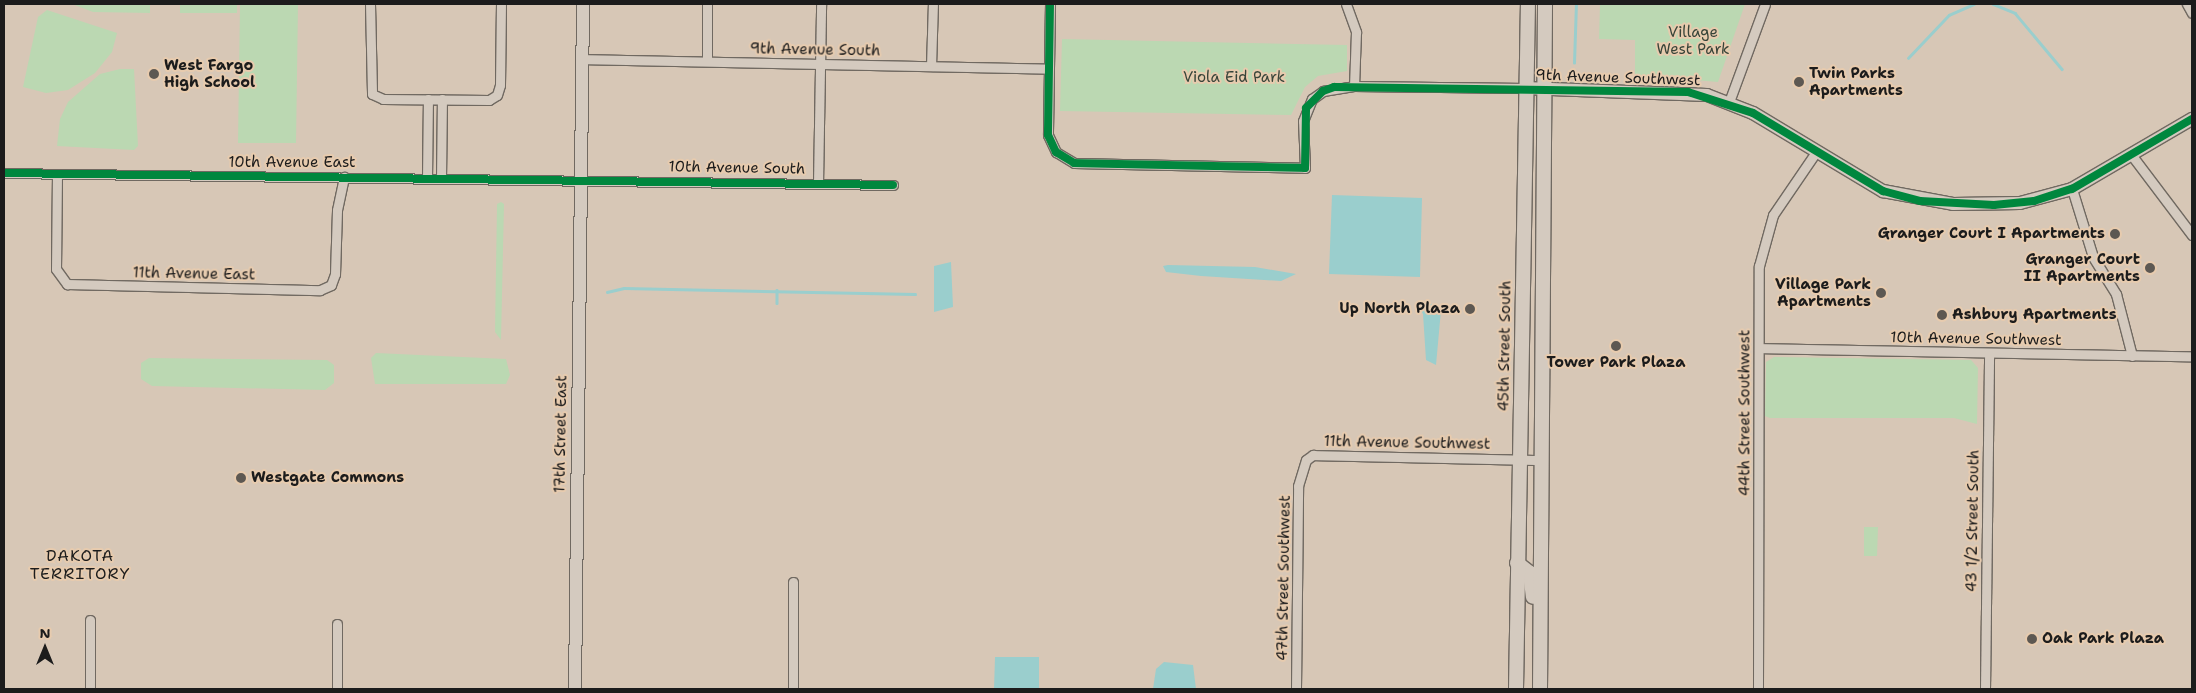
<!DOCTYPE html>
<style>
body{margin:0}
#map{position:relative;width:2196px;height:693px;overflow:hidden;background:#d7c7b6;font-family:"Shantell Sans",sans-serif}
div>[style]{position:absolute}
.green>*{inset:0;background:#bbd8b2}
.water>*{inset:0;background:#9acecd}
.stream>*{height:2.5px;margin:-1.25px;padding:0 1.25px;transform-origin:1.25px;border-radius:1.25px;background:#9acecd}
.roads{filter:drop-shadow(1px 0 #706961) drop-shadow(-1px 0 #706961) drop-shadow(0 1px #706961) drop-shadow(0 -1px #706961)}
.street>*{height:9px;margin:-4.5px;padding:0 4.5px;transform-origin:4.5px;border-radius:4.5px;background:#d4cabf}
.secondary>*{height:12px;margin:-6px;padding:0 6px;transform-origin:6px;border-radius:6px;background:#d4cabf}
.primary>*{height:14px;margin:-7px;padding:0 7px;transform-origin:7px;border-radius:7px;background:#d4cabf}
.cycleway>*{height:8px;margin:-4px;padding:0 4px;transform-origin:4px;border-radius:4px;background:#00873e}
.dots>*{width:14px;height:14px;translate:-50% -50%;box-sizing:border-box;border:2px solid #e7cbae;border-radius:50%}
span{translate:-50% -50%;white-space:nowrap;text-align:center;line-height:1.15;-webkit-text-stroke:4px #e7cbae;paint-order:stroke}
.park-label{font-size:15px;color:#374439}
.street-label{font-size:15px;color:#1c1c1c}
.poi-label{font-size:15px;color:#1c1c1c;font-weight:700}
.left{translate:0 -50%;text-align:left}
.right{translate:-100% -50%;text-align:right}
.neighbourhood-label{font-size:16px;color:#1c1c1c;letter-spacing:1px}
.frame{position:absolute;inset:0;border:5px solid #1c1c1c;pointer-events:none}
.north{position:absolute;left:20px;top:623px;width:50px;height:50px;-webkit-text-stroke:4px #e7cbae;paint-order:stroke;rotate:0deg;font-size:14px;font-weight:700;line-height:20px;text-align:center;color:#1c1c1c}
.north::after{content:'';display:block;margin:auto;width:18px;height:22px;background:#1c1c1c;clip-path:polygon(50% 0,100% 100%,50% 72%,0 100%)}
</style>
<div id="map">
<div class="green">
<i style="clip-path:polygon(72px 4px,150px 4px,150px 13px,93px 12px)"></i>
<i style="clip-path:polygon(180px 4px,237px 4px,237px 13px,180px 13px)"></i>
<i style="clip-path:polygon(240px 4px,298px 4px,296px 143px,238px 143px)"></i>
<i style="clip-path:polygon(1600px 4px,1745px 4px,1718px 82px,1635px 75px,1635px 40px,1599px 39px)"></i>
<i style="clip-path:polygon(47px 10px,117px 33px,112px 52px,95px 73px,68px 90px,46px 93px,23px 87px,38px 17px)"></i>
<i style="clip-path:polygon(1062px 39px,1347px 45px,1347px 71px,1318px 76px,1305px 87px,1291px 115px,1060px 111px)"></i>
<i style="clip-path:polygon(120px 69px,134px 69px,138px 146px,134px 150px,57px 146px,60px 119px,68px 102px,100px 74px)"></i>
<i style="clip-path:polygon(501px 202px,504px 204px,501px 340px,495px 332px,497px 204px)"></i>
<i style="clip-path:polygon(376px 353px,506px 359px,510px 375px,506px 384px,375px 384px,371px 358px)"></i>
<i style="clip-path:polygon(1774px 357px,1971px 360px,1978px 368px,1977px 424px,1954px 418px,1770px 418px,1765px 416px,1766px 362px)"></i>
<i style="clip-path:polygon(149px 358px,327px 360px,334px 365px,334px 383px,325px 390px,152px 386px,141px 379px,141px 363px)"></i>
<i style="clip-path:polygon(1864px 527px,1878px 527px,1877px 556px,1864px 556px)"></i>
</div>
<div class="water">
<i style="clip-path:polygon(1332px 195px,1422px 198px,1420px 277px,1329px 274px)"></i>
<i style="clip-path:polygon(951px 262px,953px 307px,934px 312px,934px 266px)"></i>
<i style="clip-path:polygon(1168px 265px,1255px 267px,1296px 274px,1281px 281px,1201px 276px,1166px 272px,1163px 266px)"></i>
<i style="clip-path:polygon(1417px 304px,1435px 304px,1441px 310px,1436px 365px,1426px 360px,1423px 314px)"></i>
<i style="clip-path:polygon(995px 657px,1039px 657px,1039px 689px,994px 689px)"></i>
<i style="clip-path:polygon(1164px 662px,1193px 665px,1196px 689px,1153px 689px,1156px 669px)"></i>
</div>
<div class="stream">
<i style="left:1993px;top:4px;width:24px;rotate:22deg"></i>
<i style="left:2015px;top:13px;width:73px;rotate:50deg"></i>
<i style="left:1908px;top:58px;width:59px;rotate:-46.4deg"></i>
<i style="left:1949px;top:15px;width:27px;rotate:-24deg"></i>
<i style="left:1574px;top:63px;width:59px;rotate:-88.1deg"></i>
<i style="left:777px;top:290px;width:13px;rotate:90deg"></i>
<i style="left:607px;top:292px;width:17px;rotate:-13deg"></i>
<i style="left:624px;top:288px;width:291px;rotate:1.2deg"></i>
</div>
<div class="roads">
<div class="street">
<i style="left:370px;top:4px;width:90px;rotate:88.7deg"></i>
<i style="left:372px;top:94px;width:12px;rotate:24deg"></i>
<i style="left:383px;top:99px;width:106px;rotate:0.5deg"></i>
<i style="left:489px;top:100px;width:9px;rotate:-32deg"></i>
<i style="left:497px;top:95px;width:10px;rotate:-73deg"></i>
<i style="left:500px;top:85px;width:81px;rotate:-89.3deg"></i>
<i style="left:1050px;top:4px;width:131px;rotate:90.9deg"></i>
<i style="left:1048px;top:135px;width:19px;rotate:65deg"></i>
<i style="left:1056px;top:152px;width:21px;rotate:31deg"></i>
<i style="left:1074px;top:163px;width:231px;rotate:1.2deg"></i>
<i style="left:1305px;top:168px;width:47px;rotate:-92.4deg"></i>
<i style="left:1303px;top:121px;width:24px;rotate:-68deg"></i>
<i style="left:1312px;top:99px;width:14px;rotate:-36deg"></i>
<i style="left:1323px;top:91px;width:31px;rotate:-9deg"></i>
<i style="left:1354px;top:86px;width:171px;rotate:0.7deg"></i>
<i style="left:1346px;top:4px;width:30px;rotate:70deg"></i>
<i style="left:1356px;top:32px;width:54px;rotate:92.1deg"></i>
<i style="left:2187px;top:4px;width:10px;rotate:61deg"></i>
<i style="left:582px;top:59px;width:466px;rotate:1.2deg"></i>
<i style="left:707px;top:61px;width:57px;rotate:-90deg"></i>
<i style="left:931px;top:66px;width:62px;rotate:-88.2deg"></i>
<i style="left:1729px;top:102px;width:104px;rotate:-69.8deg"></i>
<i style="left:2133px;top:157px;width:98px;rotate:52.9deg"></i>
<i style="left:4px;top:173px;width:889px;rotate:0.77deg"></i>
<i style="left:57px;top:174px;width:95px;rotate:90.6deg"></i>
<i style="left:56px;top:269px;width:19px;rotate:54deg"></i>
<i style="left:67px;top:284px;width:253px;rotate:1.4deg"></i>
<i style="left:320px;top:290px;width:12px;rotate:-24deg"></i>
<i style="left:331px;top:285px;width:12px;rotate:-70deg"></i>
<i style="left:335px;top:274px;width:64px;rotate:-88.2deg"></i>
<i style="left:337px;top:210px;width:34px;rotate:-78deg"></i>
<i style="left:427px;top:178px;width:79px;rotate:-89.3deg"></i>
<i style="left:441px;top:178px;width:79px;rotate:-89.3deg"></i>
<i style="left:818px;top:183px;width:179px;rotate:-89deg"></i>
<i style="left:2072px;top:189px;width:71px;rotate:72.8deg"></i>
<i style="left:2093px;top:257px;width:44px;rotate:58.1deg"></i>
<i style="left:2116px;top:294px;width:64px;rotate:75.5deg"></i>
<i style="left:1759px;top:348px;width:433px;rotate:1.1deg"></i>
<i style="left:793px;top:582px;width:107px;rotate:90deg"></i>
<i style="left:337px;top:624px;width:65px;rotate:90deg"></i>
<i style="left:90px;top:689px;width:69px;rotate:-90deg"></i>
<i style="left:1296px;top:689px;width:203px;rotate:-89.4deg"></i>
<i style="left:1298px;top:486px;width:27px;rotate:-73deg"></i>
<i style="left:1306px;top:460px;width:9px;rotate:-36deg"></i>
<i style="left:1313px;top:455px;width:229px;rotate:1.3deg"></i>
<i style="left:1758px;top:689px;width:423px;rotate:-89.9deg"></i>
<i style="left:1759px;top:266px;width:53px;rotate:-74.6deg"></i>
<i style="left:1773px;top:215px;width:76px;rotate:-55.7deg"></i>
<i style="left:1985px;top:689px;width:336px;rotate:-89.3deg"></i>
</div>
<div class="secondary">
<i style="left:1525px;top:88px;width:182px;rotate:2.2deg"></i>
<i style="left:1707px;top:95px;width:49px;rotate:21.4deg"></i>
<i style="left:1753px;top:113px;width:152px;rotate:31deg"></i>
<i style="left:1883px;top:191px;width:71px;rotate:10.5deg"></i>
<i style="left:1953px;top:204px;width:67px;rotate:-0.9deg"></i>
<i style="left:2020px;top:203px;width:54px;rotate:-15.1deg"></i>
<i style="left:2072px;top:189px;width:139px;rotate:-30.3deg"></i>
<i style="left:575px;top:689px;width:685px;rotate:-89.33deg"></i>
</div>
<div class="primary">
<i style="left:1517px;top:563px;width:16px;rotate:38deg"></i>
<i style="left:1530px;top:573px;width:24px;rotate:83deg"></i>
<i style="left:1516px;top:689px;width:685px;rotate:-89deg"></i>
<i style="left:1540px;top:689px;width:685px;rotate:-89.58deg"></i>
</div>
</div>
<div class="cycleway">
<i style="left:1050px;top:4px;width:131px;rotate:90.9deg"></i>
<i style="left:1048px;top:135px;width:19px;rotate:65deg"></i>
<i style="left:1056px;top:152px;width:21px;rotate:31deg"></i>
<i style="left:1074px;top:163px;width:231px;rotate:1.2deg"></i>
<i style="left:1305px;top:168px;width:60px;rotate:-89deg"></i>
<i style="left:1306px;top:108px;width:24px;rotate:-45deg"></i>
<i style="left:1323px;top:91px;width:12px;rotate:-20deg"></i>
<i style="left:1334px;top:87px;width:354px;rotate:0.8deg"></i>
<i style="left:1688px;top:92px;width:68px;rotate:17.9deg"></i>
<i style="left:1753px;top:113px;width:152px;rotate:31deg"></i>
<i style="left:1883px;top:191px;width:38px;rotate:15deg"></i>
<i style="left:1920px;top:201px;width:74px;rotate:3.1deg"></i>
<i style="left:1994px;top:205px;width:40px;rotate:-5.7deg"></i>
<i style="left:2034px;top:201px;width:40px;rotate:-18deg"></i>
<i style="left:2072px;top:189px;width:139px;rotate:-30.3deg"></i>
<i style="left:4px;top:173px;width:889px;rotate:0.77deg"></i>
</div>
<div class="dots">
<i style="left:154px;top:74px;background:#5d5852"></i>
<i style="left:1799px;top:82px;background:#5d5852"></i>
<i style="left:2115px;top:234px;background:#5d5852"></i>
<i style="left:2150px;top:268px;background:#5d5852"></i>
<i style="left:1881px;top:293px;background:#5d5852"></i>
<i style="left:1470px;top:309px;background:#5d5852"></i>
<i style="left:1942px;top:315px;background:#5d5852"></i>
<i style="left:1616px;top:346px;background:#5d5852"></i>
<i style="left:241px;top:478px;background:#5d5852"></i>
<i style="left:2032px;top:639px;background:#5d5852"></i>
</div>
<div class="park-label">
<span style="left:1693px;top:41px">Village<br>West Park</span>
<span style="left:1234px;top:78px">Viola Eid Park</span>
</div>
<div class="street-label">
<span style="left:815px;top:50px;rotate:1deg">9th Avenue South</span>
<span style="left:1618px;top:78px;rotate:2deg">9th Avenue Southwest</span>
<span style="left:292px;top:163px">10th Avenue East</span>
<span style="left:737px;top:168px;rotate:1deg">10th Avenue South</span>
<span style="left:194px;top:274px;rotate:1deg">11th Avenue East</span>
<span style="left:1976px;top:339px;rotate:1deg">10th Avenue Southwest</span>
<span style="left:1505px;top:346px;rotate:-89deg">45th Street South</span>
<span style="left:1745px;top:413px;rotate:-90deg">44th Street Southwest</span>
<span style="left:561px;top:434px;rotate:-89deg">17th Street East</span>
<span style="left:1407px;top:443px;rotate:1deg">11th Avenue Southwest</span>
<span style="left:1973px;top:521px;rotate:-89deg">43 1/2 Street South</span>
<span style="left:1284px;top:578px;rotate:-89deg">47th Street Southwest</span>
</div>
<div class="poi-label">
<span class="left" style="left:164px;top:74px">West Fargo<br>High School</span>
<span class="left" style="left:1809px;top:82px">Twin Parks<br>Apartments</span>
<span class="right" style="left:2105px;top:234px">Granger Court I Apartments</span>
<span class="right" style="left:2140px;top:268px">Granger Court<br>II Apartments</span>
<span class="right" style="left:1871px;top:293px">Village Park<br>Apartments</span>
<span class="right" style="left:1460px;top:309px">Up North Plaza</span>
<span class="left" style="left:1952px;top:315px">Ashbury Apartments</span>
<span style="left:1616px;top:363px">Tower Park Plaza</span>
<span class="left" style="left:251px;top:478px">Westgate Commons</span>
<span class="left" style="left:2042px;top:639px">Oak Park Plaza</span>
</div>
<div class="neighbourhood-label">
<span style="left:80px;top:565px">DAKOTA<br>TERRITORY</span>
</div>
<div class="frame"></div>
<div class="north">N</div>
</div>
